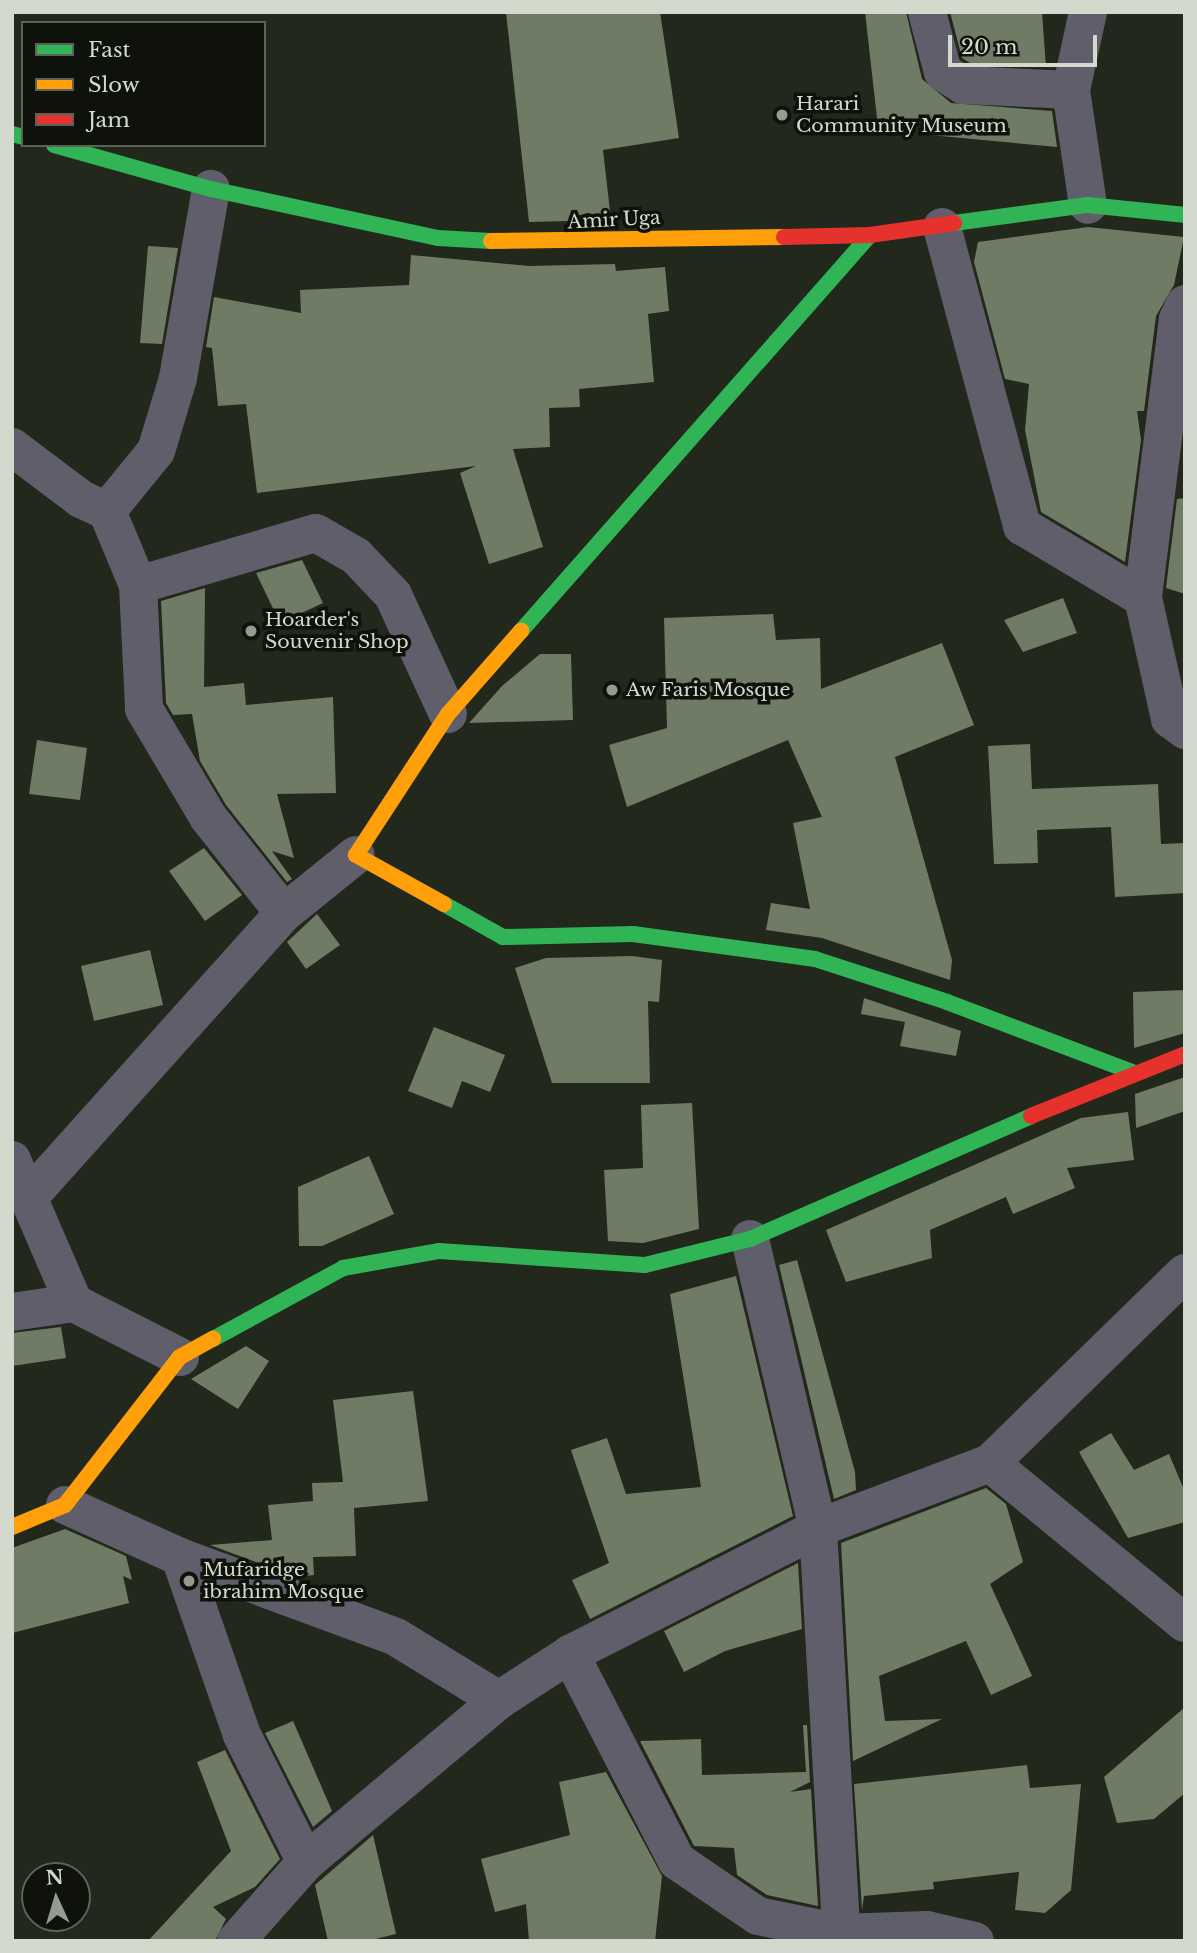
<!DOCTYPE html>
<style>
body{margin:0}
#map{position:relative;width:1197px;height:1953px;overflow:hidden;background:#22281c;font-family:"Libre Baskerville",serif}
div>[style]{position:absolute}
.building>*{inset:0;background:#707b65}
.street>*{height:38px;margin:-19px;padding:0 19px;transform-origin:19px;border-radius:19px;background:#5f5e6a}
.fast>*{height:16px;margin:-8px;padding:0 8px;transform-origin:8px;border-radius:8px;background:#30b455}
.slow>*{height:16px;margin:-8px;padding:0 8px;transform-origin:8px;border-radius:8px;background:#ff9f0a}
.jam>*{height:16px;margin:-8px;padding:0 8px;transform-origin:8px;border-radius:8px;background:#e5322d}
.dots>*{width:19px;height:19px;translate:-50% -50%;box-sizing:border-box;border:4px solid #0e120a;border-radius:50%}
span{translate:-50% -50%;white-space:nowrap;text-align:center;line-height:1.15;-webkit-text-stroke:7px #0e120a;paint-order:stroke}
.poi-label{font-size:19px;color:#d3dacd}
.left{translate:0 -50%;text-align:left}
.street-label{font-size:19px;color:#d3dacd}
.frame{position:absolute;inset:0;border:14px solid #d3dacd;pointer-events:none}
.legend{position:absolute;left:21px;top:21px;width:245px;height:126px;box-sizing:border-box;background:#0e120a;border:2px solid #5d6258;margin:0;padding:9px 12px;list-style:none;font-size:21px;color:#d3dacd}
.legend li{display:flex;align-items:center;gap:14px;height:35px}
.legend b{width:35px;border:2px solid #5d6258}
.north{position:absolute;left:21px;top:1862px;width:70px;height:70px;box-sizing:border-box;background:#0e120a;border:2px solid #5d6258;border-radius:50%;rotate:356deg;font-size:19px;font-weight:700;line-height:28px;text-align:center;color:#d3dacd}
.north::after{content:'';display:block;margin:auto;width:24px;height:32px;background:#959c8f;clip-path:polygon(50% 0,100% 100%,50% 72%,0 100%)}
.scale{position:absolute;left:948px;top:35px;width:149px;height:32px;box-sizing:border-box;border:4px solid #d3dacd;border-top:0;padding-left:9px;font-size:21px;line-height:24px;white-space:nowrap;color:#d3dacd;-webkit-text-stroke:5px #0e120a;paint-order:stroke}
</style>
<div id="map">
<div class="building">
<i style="clip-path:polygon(506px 12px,660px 12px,679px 138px,603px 150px,611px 220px,529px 222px)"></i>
<i style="clip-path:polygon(865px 12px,906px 12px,922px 79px,951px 103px,1052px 111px,1057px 147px,930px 135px,931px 122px,878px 127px)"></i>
<i style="clip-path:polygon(950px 12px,1042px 12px,1046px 67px,970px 63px,962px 58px)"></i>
<i style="clip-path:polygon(1088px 227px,1184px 237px,1174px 285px,1156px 316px,1144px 411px,1137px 411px,1141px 440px,1125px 562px,1041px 512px,1025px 430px,1029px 384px,1005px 379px,974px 262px,978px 242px)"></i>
<i style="clip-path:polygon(148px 246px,178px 248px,162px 344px,140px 343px)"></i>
<i style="clip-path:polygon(411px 255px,529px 266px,615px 264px,616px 271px,665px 267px,669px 311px,648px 314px,654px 382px,579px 389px,580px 407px,549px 408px,550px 447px,513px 449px,543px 547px,489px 564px,460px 473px,476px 466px,257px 493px,246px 404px,218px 406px,212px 348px,206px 347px,214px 297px,301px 313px,300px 290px,409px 285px)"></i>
<i style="clip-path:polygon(1185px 498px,1185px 594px,1166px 588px,1177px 499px)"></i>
<i style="clip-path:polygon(302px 560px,323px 603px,280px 623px,256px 573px)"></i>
<i style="clip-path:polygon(205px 588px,204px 687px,244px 683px,246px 705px,333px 697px,336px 793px,277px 794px,294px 858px,272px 851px,292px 879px,287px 882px,226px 805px,200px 761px,192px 714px,173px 715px,166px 703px,161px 601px)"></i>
<i style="clip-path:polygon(1063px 598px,1077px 633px,1023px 652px,1004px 620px)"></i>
<i style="clip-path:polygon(773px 614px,776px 640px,820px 638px,821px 689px,942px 643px,974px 725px,895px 757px,952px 960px,950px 980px,822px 938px,766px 930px,771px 903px,810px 909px,793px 823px,822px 817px,788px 740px,627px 807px,609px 745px,667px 728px,664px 618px)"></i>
<i style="clip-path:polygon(540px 654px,571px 654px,573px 720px,469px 723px,502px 686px)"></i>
<i style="clip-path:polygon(37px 740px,87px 748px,80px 800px,29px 794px)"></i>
<i style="clip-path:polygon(1030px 744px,1032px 789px,1158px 784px,1161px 844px,1185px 843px,1185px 893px,1115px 897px,1111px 827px,1037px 830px,1038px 863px,994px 864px,988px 746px)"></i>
<i style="clip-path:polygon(204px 848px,242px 895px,205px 921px,169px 871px)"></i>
<i style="clip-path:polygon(317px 914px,340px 945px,306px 969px,287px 942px)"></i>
<i style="clip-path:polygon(150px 950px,163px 1005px,94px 1021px,81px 966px)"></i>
<i style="clip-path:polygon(632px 956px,662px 960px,659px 1002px,648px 1001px,650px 1083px,552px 1083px,515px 968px,546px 958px)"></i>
<i style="clip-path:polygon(1185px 990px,1185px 1033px,1134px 1048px,1133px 992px)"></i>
<i style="clip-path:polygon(864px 998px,961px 1031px,956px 1056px,900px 1046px,905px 1022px,861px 1014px)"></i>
<i style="clip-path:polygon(434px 1027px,505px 1055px,490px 1092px,462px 1081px,452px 1108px,408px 1091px)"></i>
<i style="clip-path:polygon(1185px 1077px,1185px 1111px,1136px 1128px,1135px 1094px)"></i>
<i style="clip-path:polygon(692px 1103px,699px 1229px,643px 1243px,608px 1241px,604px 1170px,643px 1168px,641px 1105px)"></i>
<i style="clip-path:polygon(1128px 1112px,1134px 1160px,1067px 1168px,1075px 1188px,1013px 1214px,1006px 1197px,930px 1230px,932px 1258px,846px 1282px,826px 1230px,1081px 1118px)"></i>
<i style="clip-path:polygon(369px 1156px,394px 1214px,322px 1246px,299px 1246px,298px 1187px)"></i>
<i style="clip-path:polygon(797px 1260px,855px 1472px,856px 1490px,834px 1499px,779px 1265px)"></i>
<i style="clip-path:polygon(736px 1276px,793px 1516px,590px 1619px,572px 1580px,609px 1563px,571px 1450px,607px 1438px,626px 1494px,701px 1487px,670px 1294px)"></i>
<i style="clip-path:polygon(61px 1327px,66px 1358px,12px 1366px,12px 1333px)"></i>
<i style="clip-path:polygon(246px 1346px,269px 1361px,238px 1409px,191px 1379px)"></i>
<i style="clip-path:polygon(413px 1391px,428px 1501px,354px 1508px,356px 1556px,313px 1557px,314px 1575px,297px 1577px,210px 1545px,272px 1540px,268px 1505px,313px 1501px,312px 1483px,343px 1482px,333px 1400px)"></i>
<i style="clip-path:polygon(1111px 1433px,1134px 1470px,1169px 1454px,1185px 1492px,1185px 1522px,1128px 1538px,1079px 1452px)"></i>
<i style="clip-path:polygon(986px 1488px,1006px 1504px,1023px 1562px,990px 1584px,1032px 1676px,991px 1695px,966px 1641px,879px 1676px,885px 1721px,942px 1719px,853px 1761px,841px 1543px)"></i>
<i style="clip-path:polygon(65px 1529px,126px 1556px,132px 1580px,123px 1576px,129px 1603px,12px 1633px,12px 1548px)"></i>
<i style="clip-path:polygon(798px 1563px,802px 1629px,725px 1651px,684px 1672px,664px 1631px)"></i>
<i style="clip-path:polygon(1185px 1707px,1185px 1793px,1154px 1819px,1117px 1823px,1104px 1777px)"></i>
<i style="clip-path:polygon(293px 1721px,332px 1811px,313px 1827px,265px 1733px)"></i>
<i style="clip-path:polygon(803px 1725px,807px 1725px,810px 1782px,790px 1792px,811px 1789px,818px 1906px,767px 1895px,737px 1875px,734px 1848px,694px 1846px,640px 1741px,701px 1739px,702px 1775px,806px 1772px)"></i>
<i style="clip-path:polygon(225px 1750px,280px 1859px,255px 1887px,213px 1907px,226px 1919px,215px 1941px,148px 1941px,231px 1851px,197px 1762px)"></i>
<i style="clip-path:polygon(1027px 1765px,1030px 1788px,1081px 1784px,1071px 1890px,1045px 1913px,1015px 1910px,1019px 1872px,933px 1882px,934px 1889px,864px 1896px,862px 1910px,854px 1784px)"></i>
<i style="clip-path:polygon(606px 1772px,662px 1876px,655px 1941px,529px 1941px,526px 1904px,495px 1912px,481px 1859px,570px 1835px,559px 1782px)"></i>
<i style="clip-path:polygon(373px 1835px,396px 1934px,367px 1941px,328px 1941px,315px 1885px)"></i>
</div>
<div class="street">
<i style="left:927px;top:12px;width:62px;rotate:75.1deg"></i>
<i style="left:943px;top:72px;width:24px;rotate:33deg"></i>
<i style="left:963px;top:85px;width:108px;rotate:2.7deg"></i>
<i style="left:1071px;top:90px;width:116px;rotate:81.6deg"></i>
<i style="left:1071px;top:90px;width:80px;rotate:-77.7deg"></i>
<i style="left:942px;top:227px;width:310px;rotate:75deg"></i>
<i style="left:1022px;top:526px;width:141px;rotate:30.8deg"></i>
<i style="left:1185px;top:304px;width:17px;rotate:115deg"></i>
<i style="left:1178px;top:319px;width:281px;rotate:97.2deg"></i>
<i style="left:1143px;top:598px;width:124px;rotate:77.4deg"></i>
<i style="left:1170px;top:719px;width:19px;rotate:36deg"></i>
<i style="left:12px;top:447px;width:86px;rotate:37deg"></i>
<i style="left:81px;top:499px;width:29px;rotate:25deg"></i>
<i style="left:107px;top:511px;width:80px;rotate:67.3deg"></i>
<i style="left:138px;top:585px;width:124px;rotate:87.2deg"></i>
<i style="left:144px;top:709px;width:126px;rotate:59.3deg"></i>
<i style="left:208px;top:817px;width:122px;rotate:51.6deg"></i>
<i style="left:107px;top:511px;width:77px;rotate:-50.8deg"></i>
<i style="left:156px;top:451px;width:76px;rotate:-73.2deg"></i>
<i style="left:178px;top:378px;width:192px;rotate:-80.1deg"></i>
<i style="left:138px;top:585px;width:185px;rotate:-16.3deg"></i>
<i style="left:316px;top:533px;width:46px;rotate:29.9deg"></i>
<i style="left:356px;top:556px;width:54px;rotate:46.5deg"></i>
<i style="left:393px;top:595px;width:131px;rotate:65.2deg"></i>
<i style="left:12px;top:1160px;width:156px;rotate:66.6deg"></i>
<i style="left:29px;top:1197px;width:382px;rotate:-48.1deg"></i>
<i style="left:284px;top:913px;width:92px;rotate:-38.9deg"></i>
<i style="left:750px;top:1239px;width:297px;rotate:76.8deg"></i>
<i style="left:818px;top:1528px;width:406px;rotate:86.7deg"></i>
<i style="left:841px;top:1933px;width:86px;rotate:-2deg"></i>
<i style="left:927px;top:1930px;width:49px;rotate:12.9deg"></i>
<i style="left:12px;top:1312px;width:63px;rotate:-8.3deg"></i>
<i style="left:74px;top:1303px;width:119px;rotate:27deg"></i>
<i style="left:990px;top:1463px;width:252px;rotate:39.4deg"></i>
<i style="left:65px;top:1505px;width:126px;rotate:24.3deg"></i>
<i style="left:180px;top:1557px;width:230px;rotate:20.3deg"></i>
<i style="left:396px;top:1637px;width:121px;rotate:31.5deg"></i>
<i style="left:180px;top:1557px;width:188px;rotate:70.8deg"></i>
<i style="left:242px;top:1735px;width:142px;rotate:63.3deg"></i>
<i style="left:570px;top:1654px;width:233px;rotate:62.7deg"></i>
<i style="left:677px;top:1861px;width:98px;rotate:34.2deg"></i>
<i style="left:758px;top:1916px;width:85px;rotate:11.6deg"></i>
<i style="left:236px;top:1941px;width:106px;rotate:-48.5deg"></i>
<i style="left:306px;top:1862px;width:252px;rotate:-40deg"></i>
<i style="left:499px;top:1700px;width:85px;rotate:-32.9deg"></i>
<i style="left:570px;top:1654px;width:278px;rotate:-26.9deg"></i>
<i style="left:818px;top:1528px;width:184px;rotate:-20.7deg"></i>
<i style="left:990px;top:1463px;width:272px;rotate:-44.3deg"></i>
</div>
<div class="fast">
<i style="left:12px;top:134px;width:11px;rotate:15deg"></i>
<i style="left:54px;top:145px;width:163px;rotate:15.7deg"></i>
<i style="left:211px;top:189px;width:232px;rotate:12.2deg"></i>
<i style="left:438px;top:238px;width:53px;rotate:3.2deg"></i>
<i style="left:954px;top:223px;width:135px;rotate:-7.7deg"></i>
<i style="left:1088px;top:205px;width:98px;rotate:5.9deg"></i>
<i style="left:521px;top:631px;width:528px;rotate:-48.61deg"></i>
<i style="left:444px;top:904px;width:68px;rotate:29.2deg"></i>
<i style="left:503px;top:937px;width:130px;rotate:-1.3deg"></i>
<i style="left:633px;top:934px;width:184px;rotate:7.8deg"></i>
<i style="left:815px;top:959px;width:139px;rotate:18deg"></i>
<i style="left:947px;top:1002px;width:198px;rotate:20.7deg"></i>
<i style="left:213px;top:1339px;width:148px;rotate:-28.6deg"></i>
<i style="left:343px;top:1268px;width:97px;rotate:-10deg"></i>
<i style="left:439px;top:1251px;width:206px;rotate:3.9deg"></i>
<i style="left:645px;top:1265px;width:108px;rotate:-13.9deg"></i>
<i style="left:750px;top:1239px;width:307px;rotate:-23.6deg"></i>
</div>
<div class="slow">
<i style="left:491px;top:241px;width:293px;rotate:-0.8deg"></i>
<i style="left:444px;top:904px;width:101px;rotate:-150.9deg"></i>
<i style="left:356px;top:855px;width:168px;rotate:-56.9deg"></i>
<i style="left:448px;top:714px;width:111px;rotate:-48.7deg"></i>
<i style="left:12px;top:1527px;width:57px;rotate:-22.5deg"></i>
<i style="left:65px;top:1505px;width:187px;rotate:-52.2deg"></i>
<i style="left:180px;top:1357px;width:38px;rotate:-29deg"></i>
</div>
<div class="jam">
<i style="left:784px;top:237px;width:86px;rotate:-1.3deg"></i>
<i style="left:870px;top:235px;width:85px;rotate:-8.1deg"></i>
<i style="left:1031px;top:1116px;width:166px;rotate:-21.9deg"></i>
</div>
<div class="dots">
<i style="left:782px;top:115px;background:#959c8f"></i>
<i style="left:251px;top:631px;background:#959c8f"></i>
<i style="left:612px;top:690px;background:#959c8f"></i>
<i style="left:189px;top:1581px;background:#959c8f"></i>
</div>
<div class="poi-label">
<span class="left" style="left:796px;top:115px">Harari<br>Community Museum</span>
<span class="left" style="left:265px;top:631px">Hoarder's<br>Souvenir Shop</span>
<span class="left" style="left:626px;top:690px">Aw Faris Mosque</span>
<span class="left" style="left:203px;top:1581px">Mufaridge<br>ibrahim Mosque</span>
</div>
<div class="street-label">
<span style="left:614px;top:220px;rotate:-3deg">Amir Uga</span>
</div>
<div class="frame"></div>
<ul class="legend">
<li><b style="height:9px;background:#30b455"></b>Fast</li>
<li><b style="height:9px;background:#ff9f0a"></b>Slow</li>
<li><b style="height:9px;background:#e5322d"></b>Jam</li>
</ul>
<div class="north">N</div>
<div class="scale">20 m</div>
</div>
